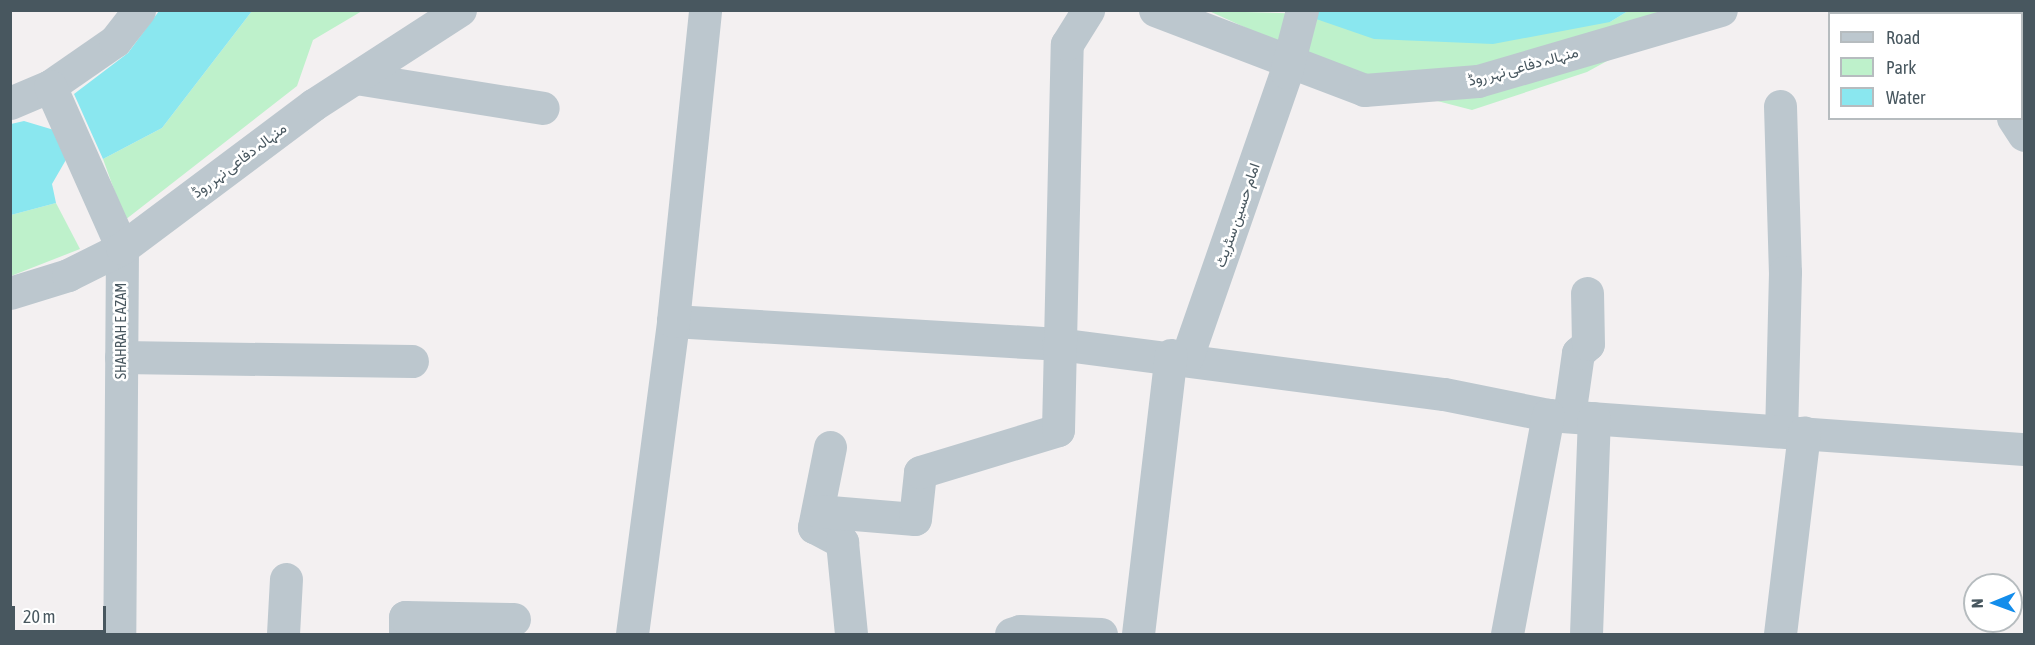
<!DOCTYPE html>
<meta charset="utf-8">
<style>
body{margin:0}
#map{position:relative;width:2035px;height:645px;overflow:hidden;background:#f3f0f1;font-family:"Asap Condensed",Vazirmatn,sans-serif}
div>[style]{position:absolute}
.green>*{inset:0;background:#bef1cb}
.water>*{inset:0;background:#8ae7ef}
.minor>*{height:33px;margin:-16.5px;padding:0 16.5px;transform-origin:16.5px;border-radius:16.5px;background:#bcc7ce}
.minor-bridge>*{height:33px;margin:-16.5px;padding:0 16.5px;transform-origin:16.5px;border-radius:16.5px;background:#bcc7ce}
span{translate:-50% -50%;white-space:nowrap;text-align:center;line-height:1.15;-webkit-text-stroke:5px #fff;paint-order:stroke}
.street-label{font-size:15px;color:#48575f}
.frame{position:absolute;inset:0;border:12px solid #48575f;pointer-events:none}
.legend{position:absolute;left:1828px;top:12px;width:195px;height:108px;box-sizing:border-box;background:#fff;border:2px solid #b6bcbf;margin:0;padding:8px 10px;list-style:none;font-size:18px;color:#48575f}
.legend li{display:flex;align-items:center;gap:12px;height:30px}
.legend b{width:30px;border:2px solid #b6bcbf}
.north{position:absolute;left:1963px;top:573px;width:60px;height:60px;box-sizing:border-box;background:#fff;border:2px solid #b6bcbf;border-radius:50%;rotate:269deg;font-size:16px;font-weight:700;line-height:24px;text-align:center;color:#48575f}
.north::after{content:'';display:block;margin:auto;width:21px;height:27px;background:#138deb;clip-path:polygon(50% 0,100% 100%,50% 72%,0 100%)}
.scale{position:absolute;left:12px;top:606px;width:94px;height:27px;box-sizing:border-box;border:3px solid #48575f;border-top:0;padding-left:8px;font-size:18px;line-height:21px;white-space:nowrap;color:#48575f;-webkit-text-stroke:4px #fff;paint-order:stroke}
</style>
<div id="map">
<div class="green">
<i style="clip-path:polygon(252px 11px,362px 11px,313px 40px,297px 86px,125px 220px,103px 159px,162px 128px)"></i>
<i style="clip-path:polygon(1209px 11px,1610px 22px,1628px 11px,1698px 11px,1587px 72px,1472px 110px,1364px 82px)"></i>
<i style="clip-path:polygon(1957px 11px,2024px 11px,2024px 107px,2022px 14px)"></i>
<i style="clip-path:polygon(56px 203px,80px 249px,11px 276px,11px 215px)"></i>
</div>
<div class="water">
<i style="clip-path:polygon(159px 11px,252px 11px,162px 128px,103px 159px,74px 94px,128px 53px)"></i>
<i style="clip-path:polygon(1293px 11px,1628px 11px,1610px 22px,1493px 44px,1374px 39px)"></i>
<i style="clip-path:polygon(24px 121px,54px 130px,67px 158px,52px 184px,56px 203px,11px 215px,11px 124px)"></i>
</div>
<div class="minor">
<i style="left:1155px;top:10px;width:224px;rotate:20.9deg"></i>
<i style="left:1364px;top:90px;width:114px;rotate:-4.5deg"></i>
<i style="left:1478px;top:81px;width:253px;rotate:-16.3deg"></i>
<i style="left:1937px;top:10px;width:5px;rotate:53deg"></i>
<i style="left:356px;top:78px;width:189px;rotate:9.1deg"></i>
<i style="left:50px;top:86px;width:79px;rotate:-34.7deg"></i>
<i style="left:115px;top:41px;width:39px;rotate:-52deg"></i>
<i style="left:10px;top:103px;width:43px;rotate:-23deg"></i>
<i style="left:50px;top:86px;width:177px;rotate:66deg"></i>
<i style="left:122px;top:248px;width:386px;rotate:90.4deg"></i>
<i style="left:1780px;top:106px;width:166px;rotate:88.3deg"></i>
<i style="left:1785px;top:272px;width:159px;rotate:91.4deg"></i>
<i style="left:2013px;top:118px;width:20px;rotate:57deg"></i>
<i style="left:10px;top:293px;width:61px;rotate:-17.2deg"></i>
<i style="left:68px;top:275px;width:60px;rotate:-26.6deg"></i>
<i style="left:122px;top:248px;width:239px;rotate:-36.8deg"></i>
<i style="left:313px;top:105px;width:175px;rotate:-32.9deg"></i>
<i style="left:673px;top:321px;width:386px;rotate:3.4deg"></i>
<i style="left:1058px;top:344px;width:389px;rotate:7.4deg"></i>
<i style="left:1444px;top:394px;width:106px;rotate:11.4deg"></i>
<i style="left:1548px;top:415px;width:477px;rotate:4.1deg"></i>
<i style="left:121px;top:357px;width:291px;rotate:0.8deg"></i>
<i style="left:1187px;top:357px;width:302px;rotate:-70.8deg"></i>
<i style="left:1569px;top:416px;width:64px;rotate:-81.9deg"></i>
<i style="left:1578px;top:353px;width:13px;rotate:-42deg"></i>
<i style="left:1588px;top:344px;width:51px;rotate:-91.1deg"></i>
<i style="left:830px;top:447px;width:82px;rotate:101.3deg"></i>
<i style="left:814px;top:527px;width:32px;rotate:28deg"></i>
<i style="left:842px;top:542px;width:92px;rotate:84.4deg"></i>
<i style="left:818px;top:511px;width:97px;rotate:4.7deg"></i>
<i style="left:915px;top:519px;width:47px;rotate:-83.9deg"></i>
<i style="left:920px;top:472px;width:144px;rotate:-16.9deg"></i>
<i style="left:1058px;top:430px;width:386px;rotate:-88.7deg"></i>
<i style="left:1067px;top:44px;width:40px;rotate:-58deg"></i>
<i style="left:283px;top:634px;width:55px;rotate:-86.9deg"></i>
<i style="left:405px;top:634px;width:17px;rotate:-90deg"></i>
<i style="left:405px;top:617px;width:109px;rotate:1.1deg"></i>
<i style="left:632px;top:634px;width:316px;rotate:-82.5deg"></i>
<i style="left:673px;top:321px;width:313px;rotate:-84.1deg"></i>
<i style="left:1011px;top:634px;width:9px;rotate:-18deg"></i>
<i style="left:1020px;top:631px;width:81px;rotate:2.1deg"></i>
<i style="left:1138px;top:634px;width:281px;rotate:-83.3deg"></i>
<i style="left:1507px;top:634px;width:223px;rotate:-79.4deg"></i>
<i style="left:1586px;top:634px;width:216px;rotate:-87.9deg"></i>
<i style="left:1780px;top:634px;width:203px;rotate:-83.2deg"></i>
</div>
<div class="minor-bridge">
<i style="left:1286px;top:72px;width:64px;rotate:-75.5deg"></i>
</div>
<div class="street-label">
<span style="left:1523px;top:66px;rotate:-15deg">منہالہ دفاعی نہر روڈ</span>
<span style="left:239px;top:160px;rotate:-37deg">منہالہ دفاعی نہر روڈ</span>
<span style="left:1237px;top:215px;rotate:-71deg">امام حسین سٹریٹ</span>
<span style="left:121px;top:331px;rotate:-90deg">SHAHRAH E AZAM</span>
</div>
<div class="frame"></div>
<ul class="legend">
<li><b style="height:8px;background:#bcc7ce"></b>Road</li>
<li><b style="height:16px;background:#bef1cb"></b>Park</li>
<li><b style="height:16px;background:#8ae7ef"></b>Water</li>
</ul>
<div class="north">N</div>
<div class="scale">20 m</div>
</div>
